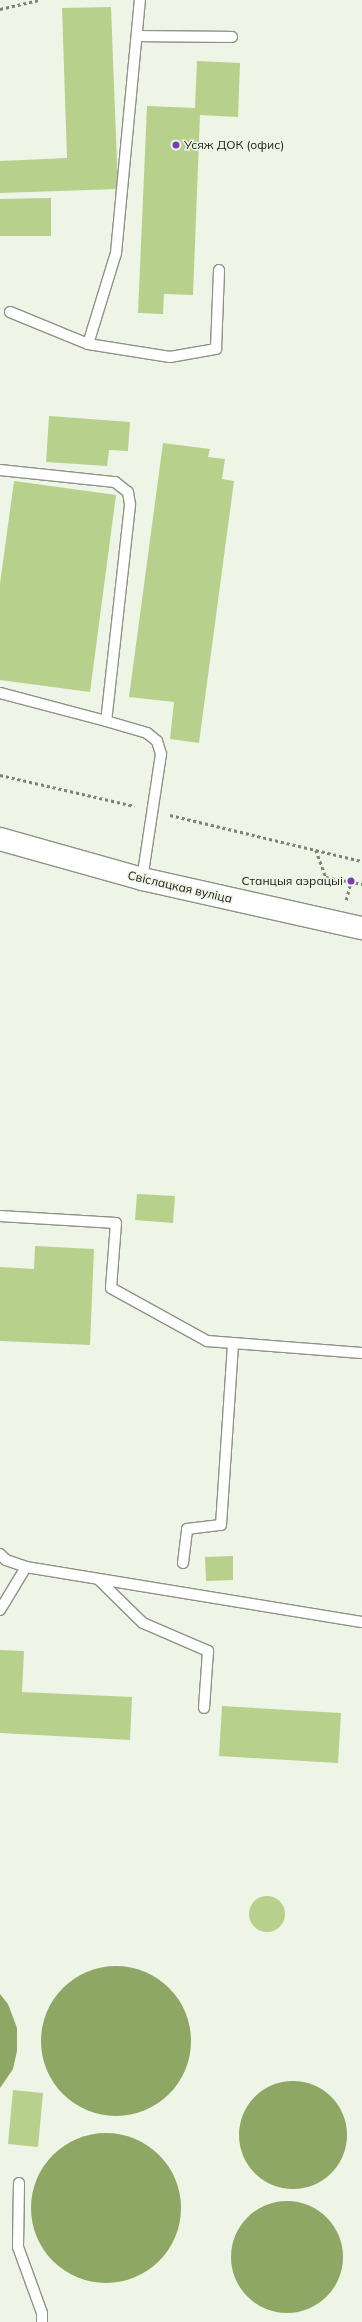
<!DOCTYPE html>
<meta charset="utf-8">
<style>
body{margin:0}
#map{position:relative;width:362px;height:2322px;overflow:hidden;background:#eef4e6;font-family:Mulish,sans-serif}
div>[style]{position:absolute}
.water>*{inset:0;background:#8ea765}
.round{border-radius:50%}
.building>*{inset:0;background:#b7d18d}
.path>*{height:2.5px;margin-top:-1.25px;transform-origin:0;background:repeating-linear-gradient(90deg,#7e8279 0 3px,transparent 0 6px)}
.roads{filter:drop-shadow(1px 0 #8e9386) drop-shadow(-1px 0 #8e9386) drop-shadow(0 1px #8e9386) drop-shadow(0 -1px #8e9386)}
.service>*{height:10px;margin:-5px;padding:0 5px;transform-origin:5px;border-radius:5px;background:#fff}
.tertiary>*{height:22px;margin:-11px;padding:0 11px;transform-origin:11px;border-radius:11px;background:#fff}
.dots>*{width:11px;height:11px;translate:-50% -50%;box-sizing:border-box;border:2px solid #eef4e6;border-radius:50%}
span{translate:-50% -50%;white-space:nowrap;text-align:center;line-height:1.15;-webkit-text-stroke:3px #eef4e6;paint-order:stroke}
.poi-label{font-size:12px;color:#20221d}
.left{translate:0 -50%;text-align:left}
.right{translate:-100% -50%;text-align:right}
.street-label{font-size:12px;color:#20221d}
</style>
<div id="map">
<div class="water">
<i class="round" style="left:41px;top:1966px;width:150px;height:150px"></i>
<i style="clip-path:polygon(0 1994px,8px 2004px,17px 2028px,17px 2051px,13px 2069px,0 2088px)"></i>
<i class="round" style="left:239px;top:2081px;width:108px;height:108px"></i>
<i class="round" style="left:31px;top:2133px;width:150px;height:150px"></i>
<i class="round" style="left:231px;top:2201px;width:112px;height:112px"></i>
</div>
<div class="building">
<i style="clip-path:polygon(111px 7px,118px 189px,0 193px,0 161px,67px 158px,62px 8px)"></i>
<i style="clip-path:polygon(197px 61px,240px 63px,238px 117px,200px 115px,193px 295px,164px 294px,163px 314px,138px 313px,147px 106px,195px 108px)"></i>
<i style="clip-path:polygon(51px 198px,51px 236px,0 236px,0 199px)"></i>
<i style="clip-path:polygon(49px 416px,130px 422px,128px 451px,109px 450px,107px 466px,46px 462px)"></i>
<i style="clip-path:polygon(163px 443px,210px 449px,208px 457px,225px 459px,222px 479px,234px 481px,199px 743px,170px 739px,174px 702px,129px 697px)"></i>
<i style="clip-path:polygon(14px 481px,116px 495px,90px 692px,0 680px,0 584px)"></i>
<i style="clip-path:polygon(137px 1194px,175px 1196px,173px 1223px,135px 1220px)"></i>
<i style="clip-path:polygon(35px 1246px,94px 1249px,90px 1345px,0 1341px,0 1267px,34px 1269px)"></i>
<i style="clip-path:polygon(233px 1556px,233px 1580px,206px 1581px,205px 1557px)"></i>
<i style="clip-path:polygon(0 1650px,24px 1651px,22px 1692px,132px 1697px,130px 1740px,0 1733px)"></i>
<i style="clip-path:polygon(222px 1706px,341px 1713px,338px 1763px,219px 1756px)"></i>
<i class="round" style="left:249px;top:1896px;width:36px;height:36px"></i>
<i style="clip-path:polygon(13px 2090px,43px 2093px,38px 2147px,8px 2144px)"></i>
</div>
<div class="path">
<i style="left:0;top:9px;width:40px;rotate:-13deg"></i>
<i style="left:0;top:775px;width:138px;rotate:13deg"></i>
<i style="left:170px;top:815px;width:197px;rotate:13.5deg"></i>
<i style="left:316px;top:850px;width:29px;rotate:70deg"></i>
<i style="left:326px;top:877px;width:37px;rotate:11deg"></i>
<i style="left:346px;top:900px;width:20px;rotate:-75deg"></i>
</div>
<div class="roads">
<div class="service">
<i style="left:137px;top:36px;width:95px;rotate:0.6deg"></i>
<i style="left:10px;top:312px;width:84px;rotate:22.3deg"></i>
<i style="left:88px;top:344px;width:95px;rotate:-72.9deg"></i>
<i style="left:116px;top:253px;width:254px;rotate:-84.6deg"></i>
<i style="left:88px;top:344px;width:83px;rotate:9deg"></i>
<i style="left:170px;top:357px;width:47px;rotate:-9.9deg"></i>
<i style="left:216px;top:349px;width:79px;rotate:-87.8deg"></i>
<i style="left:0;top:470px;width:116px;rotate:6deg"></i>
<i style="left:115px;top:482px;width:16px;rotate:38deg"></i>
<i style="left:128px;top:492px;width:13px;rotate:81deg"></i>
<i style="left:130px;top:505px;width:217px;rotate:96.3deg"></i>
<i style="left:106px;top:721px;width:110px;rotate:-165.2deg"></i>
<i style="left:106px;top:721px;width:43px;rotate:16.3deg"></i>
<i style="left:147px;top:733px;width:13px;rotate:39deg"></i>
<i style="left:157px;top:741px;width:14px;rotate:73deg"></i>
<i style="left:161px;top:754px;width:126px;rotate:98.6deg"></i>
<i style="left:0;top:1216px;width:116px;rotate:3.5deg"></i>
<i style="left:116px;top:1223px;width:65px;rotate:94.4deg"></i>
<i style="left:111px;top:1288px;width:110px;rotate:28.9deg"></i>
<i style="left:207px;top:1341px;width:155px;rotate:4.4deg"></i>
<i style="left:0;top:1554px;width:8px;rotate:45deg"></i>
<i style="left:6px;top:1560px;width:21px;rotate:19deg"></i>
<i style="left:26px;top:1567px;width:340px;rotate:9.3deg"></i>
<i style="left:183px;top:1563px;width:34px;rotate:-83deg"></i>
<i style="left:187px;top:1529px;width:34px;rotate:-7deg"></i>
<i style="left:221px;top:1525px;width:182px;rotate:-86.2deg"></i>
<i style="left:98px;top:1579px;width:63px;rotate:44.4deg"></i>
<i style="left:143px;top:1623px;width:71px;rotate:23.3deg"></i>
<i style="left:208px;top:1651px;width:57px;rotate:94deg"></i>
<i style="left:0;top:1610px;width:50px;rotate:-58.8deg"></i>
<i style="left:19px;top:2183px;width:64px;rotate:90.9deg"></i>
<i style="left:18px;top:2247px;width:70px;rotate:70deg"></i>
<i style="left:42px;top:2313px;width:9px;rotate:90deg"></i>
</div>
<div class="tertiary">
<i style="left:0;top:839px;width:148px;rotate:15.7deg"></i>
<i style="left:142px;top:879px;width:225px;rotate:12.6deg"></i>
</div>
</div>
<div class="dots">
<i style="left:176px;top:145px;background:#7c3db2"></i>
<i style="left:351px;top:881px;background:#7c3db2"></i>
</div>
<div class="poi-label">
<span class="left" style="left:184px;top:145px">Усяж ДОК (офис)</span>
<span class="right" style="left:343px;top:881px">Станцыя аэрацыі</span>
</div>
<div class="street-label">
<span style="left:180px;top:887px;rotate:13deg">Свіслацкая вуліца</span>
</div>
</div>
